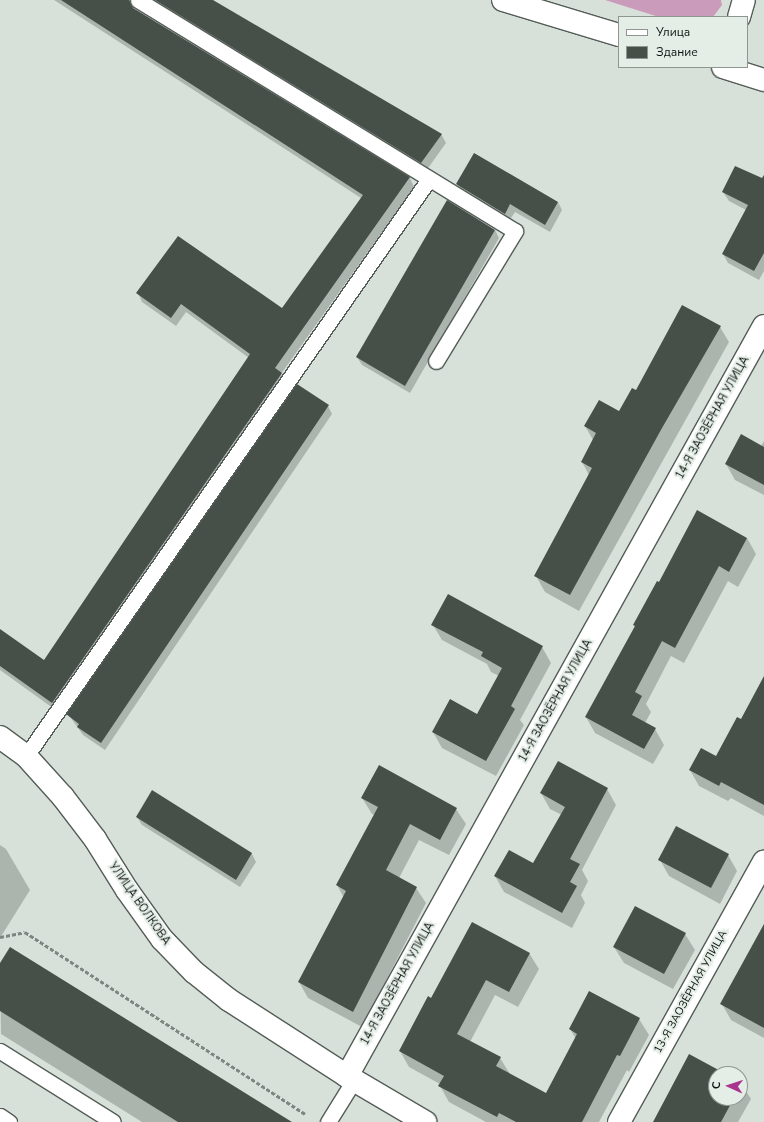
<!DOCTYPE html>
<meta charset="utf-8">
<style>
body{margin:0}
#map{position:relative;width:764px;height:1122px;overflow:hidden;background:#d7e1da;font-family:"Nunito Sans",sans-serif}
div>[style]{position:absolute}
.green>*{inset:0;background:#ca9bba}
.shadow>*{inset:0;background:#0003}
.building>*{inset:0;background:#474f49}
.path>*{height:2.5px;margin-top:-1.25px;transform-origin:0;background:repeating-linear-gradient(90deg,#7f8681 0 4px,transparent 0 6px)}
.roads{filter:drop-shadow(1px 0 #545d57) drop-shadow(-1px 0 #545d57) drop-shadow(0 1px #545d57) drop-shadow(0 -1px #545d57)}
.service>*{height:15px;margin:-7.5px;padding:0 7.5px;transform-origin:7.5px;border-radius:7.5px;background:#fff}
.minor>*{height:22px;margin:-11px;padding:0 11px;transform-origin:11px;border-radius:11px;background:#fff}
.tertiary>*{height:22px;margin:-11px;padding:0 11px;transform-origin:11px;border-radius:11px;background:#fff}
.secondary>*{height:22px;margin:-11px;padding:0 11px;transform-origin:11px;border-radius:11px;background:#fff}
span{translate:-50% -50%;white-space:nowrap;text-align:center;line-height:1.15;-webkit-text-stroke:4px #e4eee7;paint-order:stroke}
.street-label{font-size:11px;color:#0f1310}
.legend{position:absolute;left:618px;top:16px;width:130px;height:52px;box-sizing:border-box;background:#e4eee7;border:1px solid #8f9691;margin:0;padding:5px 7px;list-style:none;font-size:12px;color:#0f1310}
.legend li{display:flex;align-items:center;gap:8px;height:20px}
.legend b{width:20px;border:1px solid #8f9691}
.north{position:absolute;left:708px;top:1066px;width:40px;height:40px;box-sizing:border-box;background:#e4eee7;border:1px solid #8f9691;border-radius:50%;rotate:273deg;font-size:11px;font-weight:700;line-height:16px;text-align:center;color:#0f1310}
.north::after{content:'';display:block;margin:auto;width:14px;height:18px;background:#a9348d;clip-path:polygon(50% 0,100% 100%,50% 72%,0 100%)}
</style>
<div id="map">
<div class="green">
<i style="clip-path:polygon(605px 0,721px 0,722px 5px,713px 17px,659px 17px)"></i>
</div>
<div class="shadow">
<i style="clip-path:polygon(54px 0,141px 0,135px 3px,133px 9px,410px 178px,414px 187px,281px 374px,286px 382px,57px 711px,0 670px,0 630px,44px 662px,249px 358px,186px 312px,176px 326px,142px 302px,138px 293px,283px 310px,361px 198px)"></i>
<i style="clip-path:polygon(146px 0,211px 0,441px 134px,446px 143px,426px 171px)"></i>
<i style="clip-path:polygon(475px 154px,558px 202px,562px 210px,550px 232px,515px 212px,509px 221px,462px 192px,457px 184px)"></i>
<i style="clip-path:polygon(764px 180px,764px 271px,759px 280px,728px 263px,723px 254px,746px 210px,729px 201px,723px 192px)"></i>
<i style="clip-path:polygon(495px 230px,499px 238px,410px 393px,362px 365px,357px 357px)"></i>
<i style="clip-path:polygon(720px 327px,729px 342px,579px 611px,545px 592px,536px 576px,589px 475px,582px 462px,593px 440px,585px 426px,620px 413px,637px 392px)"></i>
<i style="clip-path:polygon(328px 406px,332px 414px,105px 750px,83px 735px,68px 714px)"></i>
<i style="clip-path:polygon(764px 441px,764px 495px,735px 480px,726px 464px,761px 446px)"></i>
<i style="clip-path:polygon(747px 538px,756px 554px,738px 587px,728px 581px,684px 663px,671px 656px,646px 704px,651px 712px,645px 723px,655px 729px,664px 745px,653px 764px,595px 733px,586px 717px,635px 627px,634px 625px,660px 583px)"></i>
<i style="clip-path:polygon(433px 625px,542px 647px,551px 663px,520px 720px,524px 725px,496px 776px,442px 748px,433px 732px,477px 715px,499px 676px,491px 672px,487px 664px,442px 640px)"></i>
<i style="clip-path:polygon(764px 678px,764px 816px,731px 798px,728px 801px,699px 786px,690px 770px,716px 757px,741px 720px)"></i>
<i style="clip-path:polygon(607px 789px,616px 805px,582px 870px,588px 881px,581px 895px,585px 903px,572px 928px,504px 892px,495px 876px,534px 864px,562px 815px,550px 809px,541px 793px)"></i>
<i style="clip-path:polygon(153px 792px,252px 854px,256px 862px,240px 887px,142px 825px,137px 817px)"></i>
<i style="clip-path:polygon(362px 798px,456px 809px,466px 824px,449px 855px,419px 840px,399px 878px,416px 888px,426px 903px,362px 1027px,308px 998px,299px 982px,344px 898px,337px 885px,375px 815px,372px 814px)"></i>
<i style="clip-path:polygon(0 845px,6px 849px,30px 890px,0 938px)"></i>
<i style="clip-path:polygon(728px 855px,737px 871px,720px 904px,669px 876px,660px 860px)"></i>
<i style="clip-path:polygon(764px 924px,764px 1038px,731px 1020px,722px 1004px)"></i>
<i style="clip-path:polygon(685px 934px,695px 950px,673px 989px,624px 963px,614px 947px)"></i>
<i style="clip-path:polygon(529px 953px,539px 969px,518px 1007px,495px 995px,470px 1042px,500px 1058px,510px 1074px,546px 1094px,576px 1039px,570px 1029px,639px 1019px,649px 1035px,629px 1072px,627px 1070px,599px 1122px,486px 1122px,449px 1102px,440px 1086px,440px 1084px,409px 1067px,400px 1051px,432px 999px)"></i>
<i style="clip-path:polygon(0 965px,290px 1122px,142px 1122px,1px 1034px)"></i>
<i style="clip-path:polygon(690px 1055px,724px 1074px,716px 1074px,716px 1098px,740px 1098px,740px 1082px,741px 1083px,751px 1099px,738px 1122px,655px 1122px)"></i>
</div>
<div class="building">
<i style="clip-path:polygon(61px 0,129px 0,133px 8px,410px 177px,275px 368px,282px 373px,52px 703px,0 666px,0 629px,44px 660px,250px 354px,181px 304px,171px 318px,136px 293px,178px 236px,282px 308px,363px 195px)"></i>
<i style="clip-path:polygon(155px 0,213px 0,442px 134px,421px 163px)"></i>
<i style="clip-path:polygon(474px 153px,558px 202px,545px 225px,510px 204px,505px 214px,456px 184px)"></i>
<i style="clip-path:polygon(735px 166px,762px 178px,764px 175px,764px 253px,754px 271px,722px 254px,748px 205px,722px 192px)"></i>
<i style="clip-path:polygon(447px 200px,495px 230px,405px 386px,356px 357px)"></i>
<i style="clip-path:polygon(682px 305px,721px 326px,662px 428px,570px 595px,534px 576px,592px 468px,581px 462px,596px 433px,584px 426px,599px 400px,619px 411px,632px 388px,636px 390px)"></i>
<i style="clip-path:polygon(297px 384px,329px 405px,101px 743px,77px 727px,79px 724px,66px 714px)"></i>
<i style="clip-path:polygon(741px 434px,764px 447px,764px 485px,725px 464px)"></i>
<i style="clip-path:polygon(697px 510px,747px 538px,729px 572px,719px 566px,675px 648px,662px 641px,635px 692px,642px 696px,632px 715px,656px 728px,644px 749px,585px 717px,635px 626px,633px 625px,657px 581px,659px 582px)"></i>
<i style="clip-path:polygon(448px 594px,543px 646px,511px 706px,515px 709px,486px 761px,432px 732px,450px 699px,477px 714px,502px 668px,481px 656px,483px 652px,431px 625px)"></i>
<i style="clip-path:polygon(764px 676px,764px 805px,721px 782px,719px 786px,689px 770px,701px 748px,716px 756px,737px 717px,741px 719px)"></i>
<i style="clip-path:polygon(558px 761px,608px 788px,570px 859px,580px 864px,570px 882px,577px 886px,562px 913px,494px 876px,509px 850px,533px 863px,565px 807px,540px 793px)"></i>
<i style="clip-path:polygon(379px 765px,457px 808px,440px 840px,410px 824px,386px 870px,417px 887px,353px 1012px,298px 982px,346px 891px,336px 885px,378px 807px,361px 798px)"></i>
<i style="clip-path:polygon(152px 790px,252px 853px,236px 880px,136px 817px)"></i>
<i style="clip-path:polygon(676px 826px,729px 854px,711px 888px,658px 860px)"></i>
<i style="clip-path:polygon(635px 906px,686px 933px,664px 974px,613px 947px)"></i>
<i style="clip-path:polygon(472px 922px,530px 953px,509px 992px,486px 980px,457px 1034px,501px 1057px,496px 1066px,546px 1093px,577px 1034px,569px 1029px,589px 991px,640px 1018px,620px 1056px,617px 1055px,582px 1122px,516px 1122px,499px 1113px,497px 1117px,438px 1086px,444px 1076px,399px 1051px,428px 996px,431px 998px)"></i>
<i style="clip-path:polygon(764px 924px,764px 1028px,720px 1004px)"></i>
<i style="clip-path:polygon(10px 947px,292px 1122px,178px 1122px,107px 1078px,0 1011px,0 963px)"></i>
<i style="clip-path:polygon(689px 1054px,726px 1074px,716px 1074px,716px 1098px,734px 1098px,721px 1122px,653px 1122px)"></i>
</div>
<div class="path">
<i style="left:0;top:937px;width:25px;rotate:-11deg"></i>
<i style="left:25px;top:932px;width:334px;rotate:33deg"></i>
</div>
<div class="roads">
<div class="service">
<i style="left:138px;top:0;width:442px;rotate:31.5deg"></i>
<i style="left:515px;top:231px;width:152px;rotate:121.3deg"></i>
<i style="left:26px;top:756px;width:704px;rotate:-55.07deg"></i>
<i style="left:0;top:1051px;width:133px;rotate:32.1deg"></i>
<i style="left:0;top:1116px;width:11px;rotate:34deg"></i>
<i style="left:328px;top:1122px;width:49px;rotate:-58.2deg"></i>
</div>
<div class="minor">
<i style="left:347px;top:1076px;width:858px;rotate:-60.93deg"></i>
<i style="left:619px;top:1122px;width:298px;rotate:-60.9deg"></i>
</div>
<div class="tertiary">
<i style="left:0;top:737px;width:32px;rotate:36deg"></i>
<i style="left:26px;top:756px;width:55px;rotate:47.9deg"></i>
<i style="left:63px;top:797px;width:53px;rotate:52.7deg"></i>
<i style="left:95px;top:839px;width:60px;rotate:57.9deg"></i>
<i style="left:127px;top:890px;width:60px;rotate:54.5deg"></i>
<i style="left:162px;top:939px;width:46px;rotate:45.9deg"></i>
<i style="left:194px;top:972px;width:45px;rotate:38.7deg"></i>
<i style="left:229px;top:1000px;width:140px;rotate:32.8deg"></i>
<i style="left:347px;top:1076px;width:91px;rotate:30.5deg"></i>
</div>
<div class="secondary">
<i style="left:503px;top:0;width:121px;rotate:16.8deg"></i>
<i style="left:739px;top:17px;width:18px;rotate:-74deg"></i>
<i style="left:723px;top:67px;width:43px;rotate:17.6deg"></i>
</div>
</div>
<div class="street-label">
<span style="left:713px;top:418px;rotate:-61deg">14-Я ЗАОЗЁРНАЯ УЛИЦА</span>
<span style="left:556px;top:701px;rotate:-61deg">14-Я ЗАОЗЁРНАЯ УЛИЦА</span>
<span style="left:139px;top:904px;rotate:55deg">УЛИЦА ВОЛКОВА</span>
<span style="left:398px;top:984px;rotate:-61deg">14-Я ЗАОЗЁРНАЯ УЛИЦА</span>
<span style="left:691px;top:992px;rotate:-61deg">13-Я ЗАОЗЁРНАЯ УЛИЦА</span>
</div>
<ul class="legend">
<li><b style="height:5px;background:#fff"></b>Улица</li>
<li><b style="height:11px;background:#474f49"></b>Здание</li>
</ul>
<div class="north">С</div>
</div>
